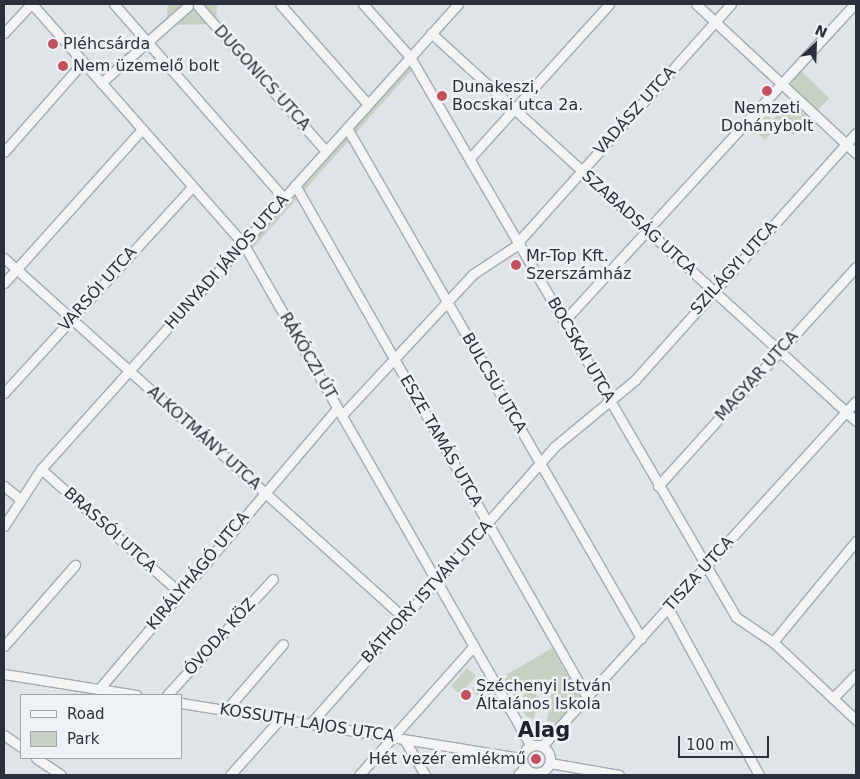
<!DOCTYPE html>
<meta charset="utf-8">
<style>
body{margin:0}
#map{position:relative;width:860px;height:779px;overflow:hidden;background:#e0e3e8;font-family:"DejaVu Sans",sans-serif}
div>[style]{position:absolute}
.green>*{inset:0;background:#c5d1c2}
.roads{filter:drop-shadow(1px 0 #a6aab1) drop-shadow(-1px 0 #a6aab1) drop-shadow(0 1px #a6aab1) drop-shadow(0 -1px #a6aab1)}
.minor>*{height:9px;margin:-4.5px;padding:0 4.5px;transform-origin:4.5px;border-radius:4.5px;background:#f2f4f6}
.minor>.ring{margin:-4.5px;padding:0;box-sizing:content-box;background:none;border:9px solid #f2f4f6;border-radius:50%}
.dots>*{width:14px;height:14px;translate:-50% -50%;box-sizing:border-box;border:2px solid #eff2f5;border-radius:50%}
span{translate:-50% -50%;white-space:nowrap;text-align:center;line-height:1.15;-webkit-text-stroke:5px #eff2f5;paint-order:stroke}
.poi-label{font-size:16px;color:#2a313d}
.left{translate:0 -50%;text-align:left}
.right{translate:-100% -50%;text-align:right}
.street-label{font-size:16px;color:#2a313d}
.district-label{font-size:21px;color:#1c222e;font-weight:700}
.frame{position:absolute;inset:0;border:5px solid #2a313d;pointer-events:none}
.legend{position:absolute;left:20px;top:694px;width:162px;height:65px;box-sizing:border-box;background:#eff2f5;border:1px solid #a0a5ab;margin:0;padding:6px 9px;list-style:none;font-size:15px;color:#2a313d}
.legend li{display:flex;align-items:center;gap:10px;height:25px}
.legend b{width:25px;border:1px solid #a0a5ab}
.north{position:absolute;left:790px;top:20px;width:50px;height:50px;-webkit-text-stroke:4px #eff2f5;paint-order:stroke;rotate:24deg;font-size:14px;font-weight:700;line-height:20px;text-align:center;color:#2a313d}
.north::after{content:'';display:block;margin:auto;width:18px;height:22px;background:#2a313d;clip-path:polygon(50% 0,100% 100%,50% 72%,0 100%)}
.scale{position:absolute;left:678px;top:736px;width:91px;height:22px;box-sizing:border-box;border:2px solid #2a313d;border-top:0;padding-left:6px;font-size:15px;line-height:18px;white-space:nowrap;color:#2a313d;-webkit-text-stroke:4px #eff2f5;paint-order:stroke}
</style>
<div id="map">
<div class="green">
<i style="clip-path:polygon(168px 4px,217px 4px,216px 24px,172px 25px,108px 83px,100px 76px,167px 17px)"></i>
<i style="clip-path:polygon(403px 57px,412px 70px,252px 249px,243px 237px)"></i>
<i style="clip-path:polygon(799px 69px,829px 98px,816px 112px,789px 88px)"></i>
<i style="clip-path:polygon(791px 101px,809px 118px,793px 135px,780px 123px,765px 140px,751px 126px,763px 112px,772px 120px)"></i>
<i style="clip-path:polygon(552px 648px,581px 698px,558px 723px,547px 721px,552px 690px,537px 688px,534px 720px,526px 716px,503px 677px)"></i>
<i style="clip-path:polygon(467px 668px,476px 676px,460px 694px,451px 686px)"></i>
<i style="clip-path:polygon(484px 681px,496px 704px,485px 710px,472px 688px)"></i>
</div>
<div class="roads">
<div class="minor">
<i style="left:32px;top:4px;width:319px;rotate:48.6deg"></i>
<i style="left:243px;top:243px;width:580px;rotate:60.21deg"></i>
<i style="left:114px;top:4px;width:258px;rotate:48.8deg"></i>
<i style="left:280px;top:4px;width:133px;rotate:48.7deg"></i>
<i style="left:363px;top:4px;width:71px;rotate:48.4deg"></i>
<i style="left:410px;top:57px;width:648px;rotate:59.79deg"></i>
<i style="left:736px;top:617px;width:45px;rotate:34deg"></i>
<i style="left:773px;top:642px;width:114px;rotate:43.2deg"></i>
<i style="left:696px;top:4px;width:219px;rotate:43deg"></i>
<i style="left:198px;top:6px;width:193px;rotate:48.6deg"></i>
<i style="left:4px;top:33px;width:40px;rotate:-47deg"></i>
<i style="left:431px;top:33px;width:575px;rotate:42.39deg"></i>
<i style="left:101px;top:83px;width:116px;rotate:-41.5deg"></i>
<i style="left:347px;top:128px;width:589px;rotate:60.04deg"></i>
<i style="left:4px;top:152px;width:120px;rotate:-48.7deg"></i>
<i style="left:470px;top:158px;width:207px;rotate:-47.9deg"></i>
<i style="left:295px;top:185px;width:589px;rotate:60.3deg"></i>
<i style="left:519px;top:241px;width:318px;rotate:-48.2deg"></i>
<i style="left:4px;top:258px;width:537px;rotate:41.98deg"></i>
<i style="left:4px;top:283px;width:207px;rotate:-48.1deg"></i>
<i style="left:564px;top:321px;width:430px;rotate:-47.5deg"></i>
<i style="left:4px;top:393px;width:280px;rotate:-47.6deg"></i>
<i style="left:342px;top:415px;width:192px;rotate:-47.1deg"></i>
<i style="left:473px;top:274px;width:56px;rotate:-33.4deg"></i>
<i style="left:41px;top:469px;width:183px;rotate:41.7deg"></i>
<i style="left:4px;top:486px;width:21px;rotate:39deg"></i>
<i style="left:658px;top:486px;width:295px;rotate:-47.9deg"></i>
<i style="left:4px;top:526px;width:68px;rotate:-57deg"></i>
<i style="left:41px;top:469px;width:625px;rotate:-48.12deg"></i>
<i style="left:668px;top:608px;width:190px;rotate:61.4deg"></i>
<i style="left:773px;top:642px;width:131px;rotate:-50.6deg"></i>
<i style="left:4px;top:646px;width:108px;rotate:-48.8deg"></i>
<i style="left:4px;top:674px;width:134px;rotate:9deg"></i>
<i style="left:99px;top:689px;width:368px;rotate:-49.7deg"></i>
<i style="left:167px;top:695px;width:157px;rotate:-47.6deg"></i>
<i style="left:833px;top:698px;width:33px;rotate:-46deg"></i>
<i style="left:181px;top:703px;width:345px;rotate:9.2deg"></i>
<i style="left:226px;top:710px;width:87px;rotate:-49.2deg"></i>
<i style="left:310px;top:724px;width:369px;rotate:-48.6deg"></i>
<i style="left:554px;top:447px;width:105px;rotate:-39.6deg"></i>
<i style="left:635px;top:380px;width:331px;rotate:-48.2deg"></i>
<i style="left:4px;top:735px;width:21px;rotate:35deg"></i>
<i style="left:404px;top:739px;width:42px;rotate:59.7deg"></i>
<i class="ring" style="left:522px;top:745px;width:19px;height:19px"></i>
<i style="left:542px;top:746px;width:466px;rotate:-47.7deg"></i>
<i style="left:36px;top:758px;width:30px;rotate:34deg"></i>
<i style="left:550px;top:763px;width:70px;rotate:9.9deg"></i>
<i style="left:230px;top:775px;width:75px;rotate:-48.2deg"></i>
<i style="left:359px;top:775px;width:173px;rotate:-48.3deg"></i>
<i style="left:518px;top:775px;width:11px;rotate:-49deg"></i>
</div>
</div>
<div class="dots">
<i style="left:53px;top:44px;background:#c1515f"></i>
<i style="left:63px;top:66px;background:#c1515f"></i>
<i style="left:767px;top:91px;background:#c1515f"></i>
<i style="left:442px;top:96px;background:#c1515f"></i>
<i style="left:516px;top:265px;background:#c1515f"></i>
<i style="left:466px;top:695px;background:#c1515f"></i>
<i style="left:536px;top:759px;background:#c1515f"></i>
</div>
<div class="poi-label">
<span class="left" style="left:63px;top:44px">Pléhcsárda</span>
<span class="left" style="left:73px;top:66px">Nem üzemelő bolt</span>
<span class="left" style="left:452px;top:96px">Dunakeszi,<br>Bocskai utca 2a.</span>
<span style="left:767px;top:117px">Nemzeti<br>Dohánybolt</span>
<span class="left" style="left:526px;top:265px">Mr-Top Kft.<br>Szerszámház</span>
<span class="left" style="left:476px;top:695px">Széchenyi István<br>Általános Iskola</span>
<span class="right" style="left:526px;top:759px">Hét vezér emlékmű</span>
</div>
<div class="street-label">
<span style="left:262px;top:78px;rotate:48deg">DUGONICS UTCA</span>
<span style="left:635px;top:111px;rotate:-48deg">VADÁSZ UTCA</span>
<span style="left:639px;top:223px;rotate:42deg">SZABADSÁG UTCA</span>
<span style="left:227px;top:262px;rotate:-48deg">HUNYADI JÁNOS UTCA</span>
<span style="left:734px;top:268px;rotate:-48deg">SZILÁGYI UTCA</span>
<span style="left:98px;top:289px;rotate:-48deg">VARSÓI UTCA</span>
<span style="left:581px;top:350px;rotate:60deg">BOCSKAI UTCA</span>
<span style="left:308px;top:356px;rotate:60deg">RÁKÓCZI ÚT</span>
<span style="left:757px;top:376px;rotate:-48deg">MAGYAR UTCA</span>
<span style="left:494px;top:383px;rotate:60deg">BULCSÚ UTCA</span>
<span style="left:204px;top:438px;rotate:42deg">ALKOTMÁNY UTCA</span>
<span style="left:441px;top:441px;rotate:60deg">ESZE TAMÁS UTCA</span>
<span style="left:110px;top:530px;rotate:42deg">BRASSÓI UTCA</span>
<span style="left:198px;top:571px;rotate:-50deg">KIRÁLYHÁGÓ UTCA</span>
<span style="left:699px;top:574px;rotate:-48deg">TISZA UTCA</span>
<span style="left:427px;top:592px;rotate:-48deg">BÁTHORY ISTVÁN UTCA</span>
<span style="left:220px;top:637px;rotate:-48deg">ÓVODA KÖZ</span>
<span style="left:307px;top:723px;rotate:9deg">KOSSUTH LAJOS UTCA</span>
</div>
<div class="district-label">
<span style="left:544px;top:730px">Alag</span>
</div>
<div class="frame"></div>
<ul class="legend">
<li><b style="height:6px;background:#f2f4f6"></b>Road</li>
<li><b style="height:14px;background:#c5d1c2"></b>Park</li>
</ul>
<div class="north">N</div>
<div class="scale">100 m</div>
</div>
